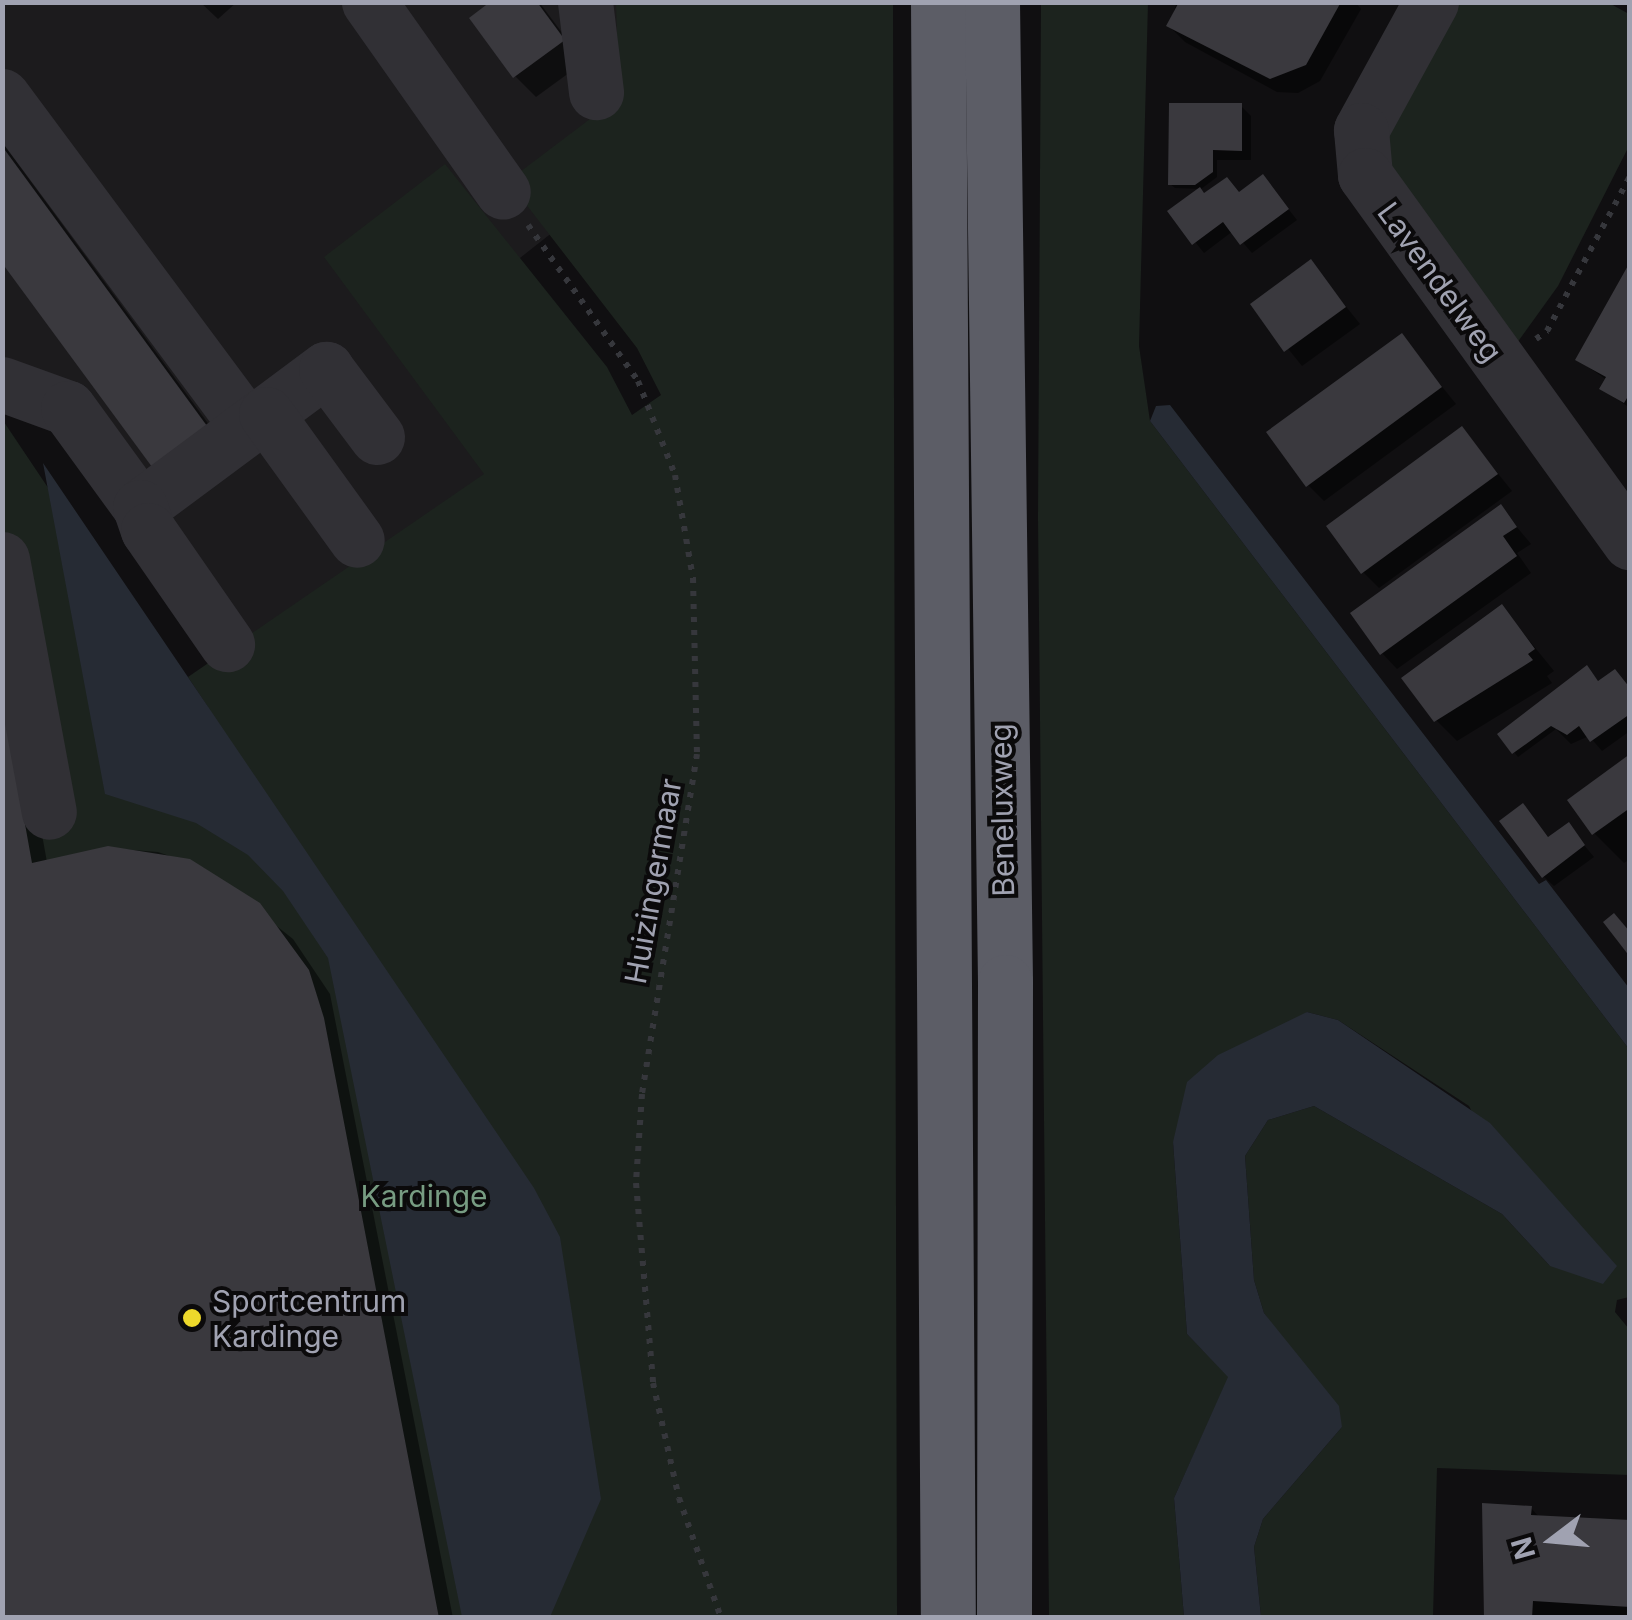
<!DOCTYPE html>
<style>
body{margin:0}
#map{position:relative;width:1632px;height:1620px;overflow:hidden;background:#100f11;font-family:Inter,sans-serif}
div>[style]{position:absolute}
.built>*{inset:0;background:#1c1b1d}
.green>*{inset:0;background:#1c231e}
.water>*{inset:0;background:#262b34}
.shadow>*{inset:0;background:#0007}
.building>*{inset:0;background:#3a393e}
.path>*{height:6px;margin-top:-3px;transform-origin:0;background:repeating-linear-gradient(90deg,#36373c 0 5px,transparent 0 13px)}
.minor>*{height:55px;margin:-27.5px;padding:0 27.5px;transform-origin:27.5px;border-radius:27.5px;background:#313035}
.highway>*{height:55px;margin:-27.5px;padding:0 27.5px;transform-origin:27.5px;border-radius:27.5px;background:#5c5d66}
.dots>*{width:28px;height:28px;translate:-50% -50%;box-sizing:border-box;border:5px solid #0b0a0b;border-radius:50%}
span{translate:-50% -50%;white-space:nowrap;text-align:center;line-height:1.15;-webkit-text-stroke:8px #0b0a0b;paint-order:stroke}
.street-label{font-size:30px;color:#a0a2b1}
.park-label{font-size:30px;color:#779c82}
.poi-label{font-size:30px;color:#a0a2b1}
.left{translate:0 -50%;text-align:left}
.frame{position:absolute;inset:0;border:5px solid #a0a2b1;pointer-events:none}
.north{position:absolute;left:1502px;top:1490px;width:100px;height:100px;-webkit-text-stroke:8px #0b0a0b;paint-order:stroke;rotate:254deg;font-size:28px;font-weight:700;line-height:40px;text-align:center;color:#a0a2b1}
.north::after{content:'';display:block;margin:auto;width:35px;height:45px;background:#a0a2b1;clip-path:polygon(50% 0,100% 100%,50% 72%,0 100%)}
</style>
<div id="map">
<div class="built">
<i style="clip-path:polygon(2px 3px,769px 3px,774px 58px,412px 343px,502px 473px,224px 672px,3px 355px)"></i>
</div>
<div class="green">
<i style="clip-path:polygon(616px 3px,893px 3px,897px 1617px,3px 1617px,2px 419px,199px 713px,208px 707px,188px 677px,484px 474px,324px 257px,445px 164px,607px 367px,632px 415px,661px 395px,637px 348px,508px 181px,619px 97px)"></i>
<i style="clip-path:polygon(1041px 3px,1148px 3px,1139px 346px,1150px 421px,1629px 1049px,1629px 1297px,1617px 1300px,1615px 1312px,1629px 1329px,1629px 1475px,1437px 1468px,1433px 1617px,1261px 1617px,1254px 1547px,1263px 1519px,1342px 1427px,1264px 1313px,1254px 1280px,1245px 1156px,1268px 1120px,1314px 1106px,1502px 1214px,1550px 1266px,1469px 1106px,1338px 1020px,1307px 1012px,1173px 1142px,1187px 1334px,1229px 1377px,1174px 1498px,1184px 1617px,1049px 1617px,1038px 518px)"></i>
<i style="clip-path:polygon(1449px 3px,1609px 3px,1629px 14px,1629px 146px,1558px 286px,1509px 354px,1394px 205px,1374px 131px)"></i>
</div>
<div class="water">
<i style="clip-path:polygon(1170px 405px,1539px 884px,1546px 880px,1629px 988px,1629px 1049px,1150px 421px,1156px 406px)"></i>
<i style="clip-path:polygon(43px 463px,534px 1188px,560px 1237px,601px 1499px,550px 1617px,462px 1617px,328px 958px,283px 891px,248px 855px,196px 823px,105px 794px)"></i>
<i style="clip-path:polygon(1307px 1012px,1338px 1020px,1490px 1123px,1617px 1266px,1603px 1284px,1550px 1266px,1502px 1214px,1314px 1106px,1268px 1120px,1245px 1156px,1254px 1280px,1264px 1313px,1339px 1406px,1342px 1427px,1263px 1519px,1254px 1547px,1261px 1617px,1184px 1617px,1174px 1498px,1228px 1377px,1187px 1334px,1173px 1142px,1187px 1082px,1218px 1055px)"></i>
</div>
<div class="shadow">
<i style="clip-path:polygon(200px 2px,237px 2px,218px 19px)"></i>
<i style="clip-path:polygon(494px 2px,539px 2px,584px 62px,536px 97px,515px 76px)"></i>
<i style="clip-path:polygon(1177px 2px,1355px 2px,1361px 9px,1320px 81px,1298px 93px,1277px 92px,1185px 42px,1169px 26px)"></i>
<i style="clip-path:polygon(1241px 106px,1251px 116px,1251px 160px,1217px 160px,1217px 177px,1201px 189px,1175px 188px,1170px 184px)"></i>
<i style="clip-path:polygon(2px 142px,229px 452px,2px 259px)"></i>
<i style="clip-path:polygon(1263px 177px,1297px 220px,1252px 253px,1233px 231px,1204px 253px,1171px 212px,1227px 180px,1240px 194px)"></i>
<i style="clip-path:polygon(1311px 263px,1360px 324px,1302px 366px,1253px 305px)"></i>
<i style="clip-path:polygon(1630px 266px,1630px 408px,1602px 389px,1607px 380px,1578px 360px)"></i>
<i style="clip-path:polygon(1401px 336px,1456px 404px,1324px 501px,1308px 485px)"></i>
<i style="clip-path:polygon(1462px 429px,1512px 491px,1379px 588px,1363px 572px)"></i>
<i style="clip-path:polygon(1501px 508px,1531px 544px,1517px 553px,1531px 573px,1397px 669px,1382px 653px)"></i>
<i style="clip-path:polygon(1502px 607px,1554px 671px,1547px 676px,1552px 683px,1457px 741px,1436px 720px)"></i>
<i style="clip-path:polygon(2px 615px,47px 862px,108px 848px,158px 852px,204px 868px,293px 939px,330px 994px,453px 1618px,2px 1618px)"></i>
<i style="clip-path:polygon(1587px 668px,1600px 683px,1630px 688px,1630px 731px,1602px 751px,1589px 736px,1571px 744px,1556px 729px,1518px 757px,1500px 734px)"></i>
<i style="clip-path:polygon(1630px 757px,1630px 859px,1624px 863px,1594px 833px)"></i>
<i style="clip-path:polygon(1523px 807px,1550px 839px,1568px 826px,1594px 857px,1554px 886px,1543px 876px)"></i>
<i style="clip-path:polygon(1484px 1506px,1531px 1508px,1540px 1518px,1630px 1523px,1630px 1618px,1487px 1618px)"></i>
</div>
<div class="building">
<i style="clip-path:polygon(490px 2px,537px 2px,565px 40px,513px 78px,469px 18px)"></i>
<i style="clip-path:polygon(1179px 2px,1341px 2px,1306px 65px,1270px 79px,1166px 26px)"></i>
<i style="clip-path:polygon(1169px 103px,1242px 103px,1242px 151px,1213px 150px,1213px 172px,1195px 185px,1168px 185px)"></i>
<i style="clip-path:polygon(2px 146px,210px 430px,155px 471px,2px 263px)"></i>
<i style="clip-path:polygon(1263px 174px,1289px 209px,1240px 245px,1223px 222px,1192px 245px,1167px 211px,1200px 187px,1204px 193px,1227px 177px,1239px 192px)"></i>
<i style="clip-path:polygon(1311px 259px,1346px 307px,1284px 352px,1250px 304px)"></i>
<i style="clip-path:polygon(1630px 262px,1630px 393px,1624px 403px,1599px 389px,1606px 377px,1575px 360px)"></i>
<i style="clip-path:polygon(1402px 333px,1442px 387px,1306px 487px,1266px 432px)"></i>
<i style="clip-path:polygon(1462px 426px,1498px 474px,1361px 574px,1326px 526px)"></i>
<i style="clip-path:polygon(1501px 504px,1517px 527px,1503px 536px,1517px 556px,1380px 655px,1350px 613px)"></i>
<i style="clip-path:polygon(1502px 604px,1535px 649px,1528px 654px,1533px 660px,1434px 722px,1401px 678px)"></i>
<i style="clip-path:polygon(1587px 665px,1598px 681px,1615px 669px,1630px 688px,1630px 714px,1590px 742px,1579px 726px,1567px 735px,1551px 726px,1512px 754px,1497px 734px)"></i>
<i style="clip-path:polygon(2px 696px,32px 863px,108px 846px,190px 859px,260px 903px,309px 970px,324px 1018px,439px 1618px,2px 1618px)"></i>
<i style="clip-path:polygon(1630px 754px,1630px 808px,1592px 835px,1567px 800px)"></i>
<i style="clip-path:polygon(1523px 803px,1548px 837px,1569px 822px,1585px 845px,1542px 878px,1499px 821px)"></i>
<i style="clip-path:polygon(1614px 913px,1630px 932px,1630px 957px,1603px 922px)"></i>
<i style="clip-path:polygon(1482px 1503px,1532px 1506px,1531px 1515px,1630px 1520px,1630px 1607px,1533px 1601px,1532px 1618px,1484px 1618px)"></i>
</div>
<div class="path">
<i style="left:528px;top:225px;width:191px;rotate:54.8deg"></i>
<i style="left:638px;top:381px;width:101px;rotate:68.5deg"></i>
<i style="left:675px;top:475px;width:105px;rotate:80.1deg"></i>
<i style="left:693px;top:578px;width:176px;rotate:88.7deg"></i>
<i style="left:697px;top:754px;width:344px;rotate:99.2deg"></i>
<i style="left:642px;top:1094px;width:89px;rotate:93.9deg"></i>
<i style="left:636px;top:1183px;width:201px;rotate:85.1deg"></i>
<i style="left:653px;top:1383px;width:118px;rotate:77.3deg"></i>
<i style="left:679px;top:1498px;width:127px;rotate:70.7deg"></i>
<i style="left:1536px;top:339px;width:14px;rotate:-36deg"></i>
<i style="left:1547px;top:331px;width:176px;rotate:-61.8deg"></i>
</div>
<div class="minor">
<i style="left:369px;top:2px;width:232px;rotate:54.8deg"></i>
<i style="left:585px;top:2px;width:91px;rotate:83deg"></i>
<i style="left:1431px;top:2px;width:146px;rotate:118.7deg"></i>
<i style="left:1361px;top:130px;width:45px;rotate:84.9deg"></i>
<i style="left:1365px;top:175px;width:453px;rotate:54.2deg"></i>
<i style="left:2px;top:96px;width:412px;rotate:53.4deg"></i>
<i style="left:2px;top:384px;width:70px;rotate:20deg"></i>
<i style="left:68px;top:408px;width:122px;rotate:54deg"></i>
<i style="left:140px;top:507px;width:232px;rotate:-36.6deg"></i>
<i style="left:326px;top:369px;width:85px;rotate:53.1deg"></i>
<i style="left:266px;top:414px;width:155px;rotate:54.2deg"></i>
<i style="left:140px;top:507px;width:24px;rotate:71deg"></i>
<i style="left:148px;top:530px;width:139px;rotate:55.3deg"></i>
<i style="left:2px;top:559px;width:257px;rotate:79.5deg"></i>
</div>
<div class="highway">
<i style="left:938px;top:2px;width:1616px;rotate:89.65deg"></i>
<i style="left:992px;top:2px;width:980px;rotate:89.24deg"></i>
<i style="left:1005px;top:982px;width:636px;rotate:90.09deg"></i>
</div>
<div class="dots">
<i style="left:192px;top:1318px;background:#edd82b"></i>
</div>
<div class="street-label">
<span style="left:1440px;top:282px;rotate:54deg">Lavendelweg</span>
<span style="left:1002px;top:810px;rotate:-91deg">Beneluxweg</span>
<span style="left:653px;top:881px;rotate:-80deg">Huizingermaar</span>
</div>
<div class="park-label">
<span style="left:424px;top:1196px">Kardinge</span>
</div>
<div class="poi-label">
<span class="left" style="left:212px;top:1318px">Sportcentrum<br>Kardinge</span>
</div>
<div class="frame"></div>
<div class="north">N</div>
</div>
